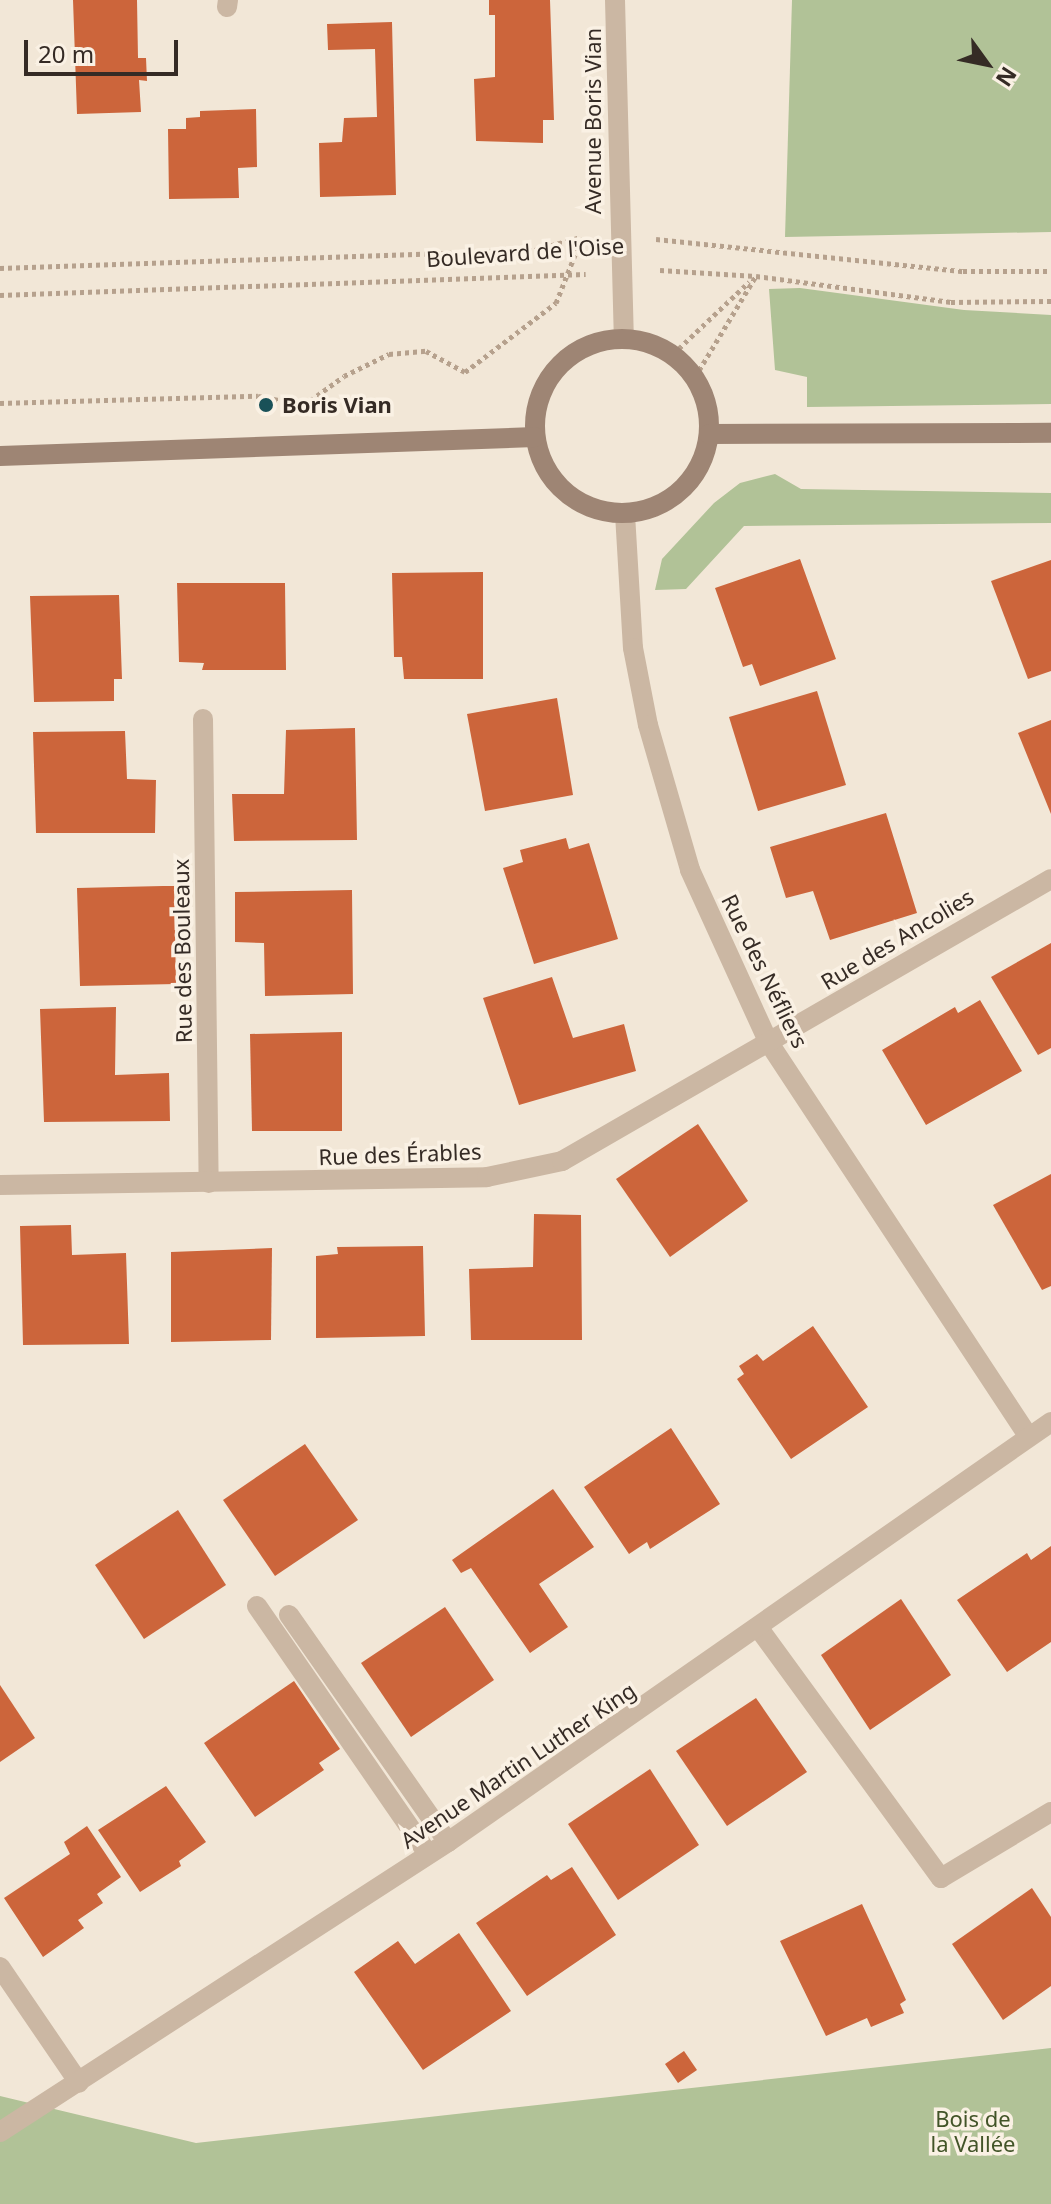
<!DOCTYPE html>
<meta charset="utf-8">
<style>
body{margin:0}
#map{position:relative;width:1051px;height:2204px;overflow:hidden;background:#f2e7d7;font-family:"Noto Sans",sans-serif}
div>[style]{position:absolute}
.green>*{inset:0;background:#b1c297}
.building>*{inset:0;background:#cc653b}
.path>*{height:5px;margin-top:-2.5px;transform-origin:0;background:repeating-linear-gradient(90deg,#b6a18d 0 4px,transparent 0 8px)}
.lane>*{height:20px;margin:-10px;padding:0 10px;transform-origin:10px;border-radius:10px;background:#cbb7a3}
.street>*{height:20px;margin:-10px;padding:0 10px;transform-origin:10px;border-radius:10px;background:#cbb7a3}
.secondary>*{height:20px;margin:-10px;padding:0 10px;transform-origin:10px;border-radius:10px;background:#9e8574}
.secondary>.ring{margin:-10px;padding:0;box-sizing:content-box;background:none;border:20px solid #9e8574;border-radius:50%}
.dots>*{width:22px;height:22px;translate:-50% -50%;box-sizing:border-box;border:4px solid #faf1e4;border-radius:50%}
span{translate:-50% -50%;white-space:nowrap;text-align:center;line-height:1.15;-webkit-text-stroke:7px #faf1e4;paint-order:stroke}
.street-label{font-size:22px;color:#352b25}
.poi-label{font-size:22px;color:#352b25;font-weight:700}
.left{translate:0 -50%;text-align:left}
.park-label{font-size:22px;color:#425428}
.north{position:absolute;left:947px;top:24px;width:80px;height:80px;-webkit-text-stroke:6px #faf1e4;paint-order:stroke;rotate:123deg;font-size:22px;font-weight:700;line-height:32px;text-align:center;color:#352b25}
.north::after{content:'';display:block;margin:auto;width:28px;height:36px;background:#352b25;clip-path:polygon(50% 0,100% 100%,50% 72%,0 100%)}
.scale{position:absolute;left:24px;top:40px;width:154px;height:36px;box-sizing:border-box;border:4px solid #352b25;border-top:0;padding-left:10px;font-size:24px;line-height:28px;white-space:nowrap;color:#352b25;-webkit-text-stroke:6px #faf1e4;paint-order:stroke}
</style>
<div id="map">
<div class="green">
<i style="clip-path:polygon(792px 0,1051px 0,1051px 232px,785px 237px)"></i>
<i style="clip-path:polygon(800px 288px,964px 310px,1051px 315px,1051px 404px,807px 407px,807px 377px,775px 370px,769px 289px)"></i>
<i style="clip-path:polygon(775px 474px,801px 489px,1051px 493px,1051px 523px,744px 526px,686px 589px,655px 590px,662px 559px,714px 503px,740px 483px)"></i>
<i style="clip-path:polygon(1051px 2048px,1051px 2204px,0 2204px,0 2096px,196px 2143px)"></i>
</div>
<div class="building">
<i style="clip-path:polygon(73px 0,137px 0,138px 58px,146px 58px,147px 81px,139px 80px,141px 112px,77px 114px)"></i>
<i style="clip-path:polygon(489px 0,550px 0,554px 120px,543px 120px,543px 143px,476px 141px,474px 79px,495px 77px,495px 15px,489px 15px)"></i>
<i style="clip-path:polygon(392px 22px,396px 195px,320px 197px,319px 143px,342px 142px,344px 118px,377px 117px,375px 49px,328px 50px,327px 24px)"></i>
<i style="clip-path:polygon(256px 109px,257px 167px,238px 168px,239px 198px,169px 199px,168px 129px,186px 129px,186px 118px,200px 117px,200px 111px)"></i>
<i style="clip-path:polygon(800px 559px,836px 659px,760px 686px,752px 664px,743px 667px,715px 588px)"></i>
<i style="clip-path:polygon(1051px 560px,1051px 671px,1028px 679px,991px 581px)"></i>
<i style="clip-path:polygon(483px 572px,483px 679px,404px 679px,402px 657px,394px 657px,392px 573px)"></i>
<i style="clip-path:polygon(177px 583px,285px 583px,286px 670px,202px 670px,204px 663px,179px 662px)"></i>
<i style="clip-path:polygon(119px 595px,122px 679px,114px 679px,114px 701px,34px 702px,30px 596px)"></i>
<i style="clip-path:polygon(817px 691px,846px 785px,758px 811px,729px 717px)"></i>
<i style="clip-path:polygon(557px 698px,573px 795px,485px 811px,467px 714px)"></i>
<i style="clip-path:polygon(1051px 720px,1051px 814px,1018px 733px)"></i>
<i style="clip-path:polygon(355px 728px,357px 840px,234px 841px,232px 794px,284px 794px,286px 730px)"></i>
<i style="clip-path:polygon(125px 731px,127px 779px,156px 780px,155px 833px,36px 833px,33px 732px)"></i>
<i style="clip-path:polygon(886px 813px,917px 913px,830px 940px,813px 891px,786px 898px,770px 847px)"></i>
<i style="clip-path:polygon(566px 838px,569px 849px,589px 843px,618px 939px,534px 964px,503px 868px,523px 862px,520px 850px)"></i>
<i style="clip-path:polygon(163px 886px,174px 886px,176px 984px,80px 986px,77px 888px)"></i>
<i style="clip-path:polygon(352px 890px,353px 994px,265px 996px,264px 943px,235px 942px,235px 892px)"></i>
<i style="clip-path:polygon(1051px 943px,1051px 1048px,1038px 1055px,991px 977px)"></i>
<i style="clip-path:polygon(552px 977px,573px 1038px,624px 1024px,636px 1071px,519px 1105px,483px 998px)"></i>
<i style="clip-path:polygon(980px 1000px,1022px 1071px,926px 1125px,882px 1050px,955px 1007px,958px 1013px)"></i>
<i style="clip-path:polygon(116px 1007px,115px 1075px,169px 1073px,170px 1121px,44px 1122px,40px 1009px)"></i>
<i style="clip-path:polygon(342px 1032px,342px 1131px,252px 1131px,250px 1034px)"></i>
<i style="clip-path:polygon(698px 1124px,748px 1201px,670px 1257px,616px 1179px)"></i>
<i style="clip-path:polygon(1051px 1174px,1051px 1286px,1042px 1290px,993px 1205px)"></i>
<i style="clip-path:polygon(534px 1214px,581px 1215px,582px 1340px,471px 1340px,469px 1269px,533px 1267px)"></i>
<i style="clip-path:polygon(71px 1225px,72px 1255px,126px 1253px,129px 1344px,23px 1345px,20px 1226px)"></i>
<i style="clip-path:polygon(423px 1246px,425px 1336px,316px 1338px,316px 1256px,338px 1254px,337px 1247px)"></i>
<i style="clip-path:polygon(272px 1248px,271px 1340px,171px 1342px,171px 1252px)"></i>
<i style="clip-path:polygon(813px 1326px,868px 1407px,791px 1459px,737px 1379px,744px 1374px,739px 1366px,757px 1354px,763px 1361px)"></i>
<i style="clip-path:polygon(671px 1428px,720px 1504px,650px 1549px,647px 1542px,629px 1554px,584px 1487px)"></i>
<i style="clip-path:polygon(305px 1444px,358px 1520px,275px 1576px,223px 1500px)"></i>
<i style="clip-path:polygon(553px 1489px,594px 1547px,539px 1584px,568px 1627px,530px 1653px,471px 1568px,461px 1573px,452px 1560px)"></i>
<i style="clip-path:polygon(178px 1510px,226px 1585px,144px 1639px,95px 1565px)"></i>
<i style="clip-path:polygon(1051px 1546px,1051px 1642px,1007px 1672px,957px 1600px,1027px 1553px,1031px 1560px)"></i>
<i style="clip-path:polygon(901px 1599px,951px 1675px,870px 1730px,821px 1655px)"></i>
<i style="clip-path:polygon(445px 1607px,494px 1680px,411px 1737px,361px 1663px)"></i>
<i style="clip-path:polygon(294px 1681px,340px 1749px,319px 1763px,324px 1770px,255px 1817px,204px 1743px)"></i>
<i style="clip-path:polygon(0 1685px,35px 1738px,0 1762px)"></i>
<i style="clip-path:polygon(756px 1698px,807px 1772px,727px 1826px,676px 1751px)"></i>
<i style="clip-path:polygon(650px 1769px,699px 1845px,618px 1900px,568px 1824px)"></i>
<i style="clip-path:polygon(166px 1786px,206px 1842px,179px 1861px,181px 1866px,140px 1892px,98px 1830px)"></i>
<i style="clip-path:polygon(87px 1826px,121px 1877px,97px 1894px,103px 1903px,78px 1920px,84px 1928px,43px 1957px,4px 1898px,70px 1854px,64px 1842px)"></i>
<i style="clip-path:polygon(572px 1867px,616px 1935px,527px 1996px,476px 1923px,547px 1875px,551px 1880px)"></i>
<i style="clip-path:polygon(1032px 1888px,1051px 1917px,1051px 1986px,1003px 2020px,952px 1944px)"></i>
<i style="clip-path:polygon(862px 1904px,906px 2000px,900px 2004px,904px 2013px,871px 2027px,867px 2018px,826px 2036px,780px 1941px)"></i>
<i style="clip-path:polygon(459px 1933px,511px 2011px,423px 2070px,354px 1972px,398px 1941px,415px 1964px)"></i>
<i style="clip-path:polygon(684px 2051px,697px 2070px,678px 2083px,665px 2064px)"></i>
</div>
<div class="path">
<i style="left:656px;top:239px;width:309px;rotate:6deg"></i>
<i style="left:963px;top:271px;width:88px"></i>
<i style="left:0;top:268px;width:535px;rotate:-1.93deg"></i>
<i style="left:535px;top:250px;width:48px;rotate:-15.8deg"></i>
<i style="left:660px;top:270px;width:96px;rotate:3.6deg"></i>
<i style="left:756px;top:276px;width:197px;rotate:7.6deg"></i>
<i style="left:951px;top:302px;width:100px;rotate:-0.6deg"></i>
<i style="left:0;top:295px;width:586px;rotate:-2.05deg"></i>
<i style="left:673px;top:354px;width:105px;rotate:-43.5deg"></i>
<i style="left:695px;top:377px;width:118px;rotate:-58.9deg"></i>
<i style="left:0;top:403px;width:258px;rotate:-1.6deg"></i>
<i style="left:258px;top:396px;width:47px;rotate:11.1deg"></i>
<i style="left:304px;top:405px;width:49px;rotate:-35.9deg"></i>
<i style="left:344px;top:376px;width:50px;rotate:-26.1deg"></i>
<i style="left:389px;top:354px;width:37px;rotate:-5deg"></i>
<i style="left:426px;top:351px;width:44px;rotate:28.3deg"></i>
<i style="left:465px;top:372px;width:114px;rotate:-37.2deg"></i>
<i style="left:556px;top:303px;width:71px;rotate:-68.5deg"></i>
</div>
<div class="lane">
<i style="left:257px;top:1606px;width:301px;rotate:55.4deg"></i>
<i style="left:289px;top:1615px;width:277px;rotate:55deg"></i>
</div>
<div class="street">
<i style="left:615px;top:0;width:338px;rotate:88.5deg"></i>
<i style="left:227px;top:7px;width:7px;rotate:-82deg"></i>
<i style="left:625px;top:514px;width:134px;rotate:86.6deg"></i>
<i style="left:633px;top:648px;width:78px;rotate:79deg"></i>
<i style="left:648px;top:725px;width:151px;rotate:73.8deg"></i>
<i style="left:690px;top:870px;width:190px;rotate:65.5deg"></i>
<i style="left:769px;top:1043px;width:468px;rotate:56.6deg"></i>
<i style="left:203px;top:719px;width:464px;rotate:89.3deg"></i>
<i style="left:0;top:1185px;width:487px;rotate:-0.9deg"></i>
<i style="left:487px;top:1177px;width:77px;rotate:-12deg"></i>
<i style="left:562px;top:1161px;width:564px;rotate:-29.97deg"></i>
<i style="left:760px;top:1630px;width:307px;rotate:53.9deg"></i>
<i style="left:941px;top:1878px;width:128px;rotate:-31deg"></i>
<i style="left:0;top:1967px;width:140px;rotate:55.7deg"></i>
<i style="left:0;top:2132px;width:534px;rotate:-32.92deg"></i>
<i style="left:448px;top:1842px;width:735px;rotate:-34.86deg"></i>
</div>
<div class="secondary">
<i class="ring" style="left:535px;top:339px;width:154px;height:154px"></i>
<i style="left:709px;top:434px;width:342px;rotate:-0.2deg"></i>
<i style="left:0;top:456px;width:535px;rotate:-2.03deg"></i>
</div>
<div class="dots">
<i style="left:266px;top:405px;background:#195158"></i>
</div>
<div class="street-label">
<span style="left:593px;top:121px;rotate:-90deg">Avenue Boris Vian</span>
<span style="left:525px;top:252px;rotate:-4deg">Boulevard de l'Oise</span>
<span style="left:897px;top:939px;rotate:-31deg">Rue des Ancolies</span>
<span style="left:182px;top:951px;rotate:-91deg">Rue des Bouleaux</span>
<span style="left:765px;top:971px;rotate:64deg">Rue des Néfliers</span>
<span style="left:400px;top:1154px;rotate:-2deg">Rue des Érables</span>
<span style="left:518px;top:1765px;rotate:-34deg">Avenue Martin Luther King</span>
</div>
<div class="poi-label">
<span class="left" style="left:282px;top:405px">Boris Vian</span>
</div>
<div class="park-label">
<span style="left:973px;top:2131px">Bois de<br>la Vallée</span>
</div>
<div class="north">N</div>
<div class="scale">20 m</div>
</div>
